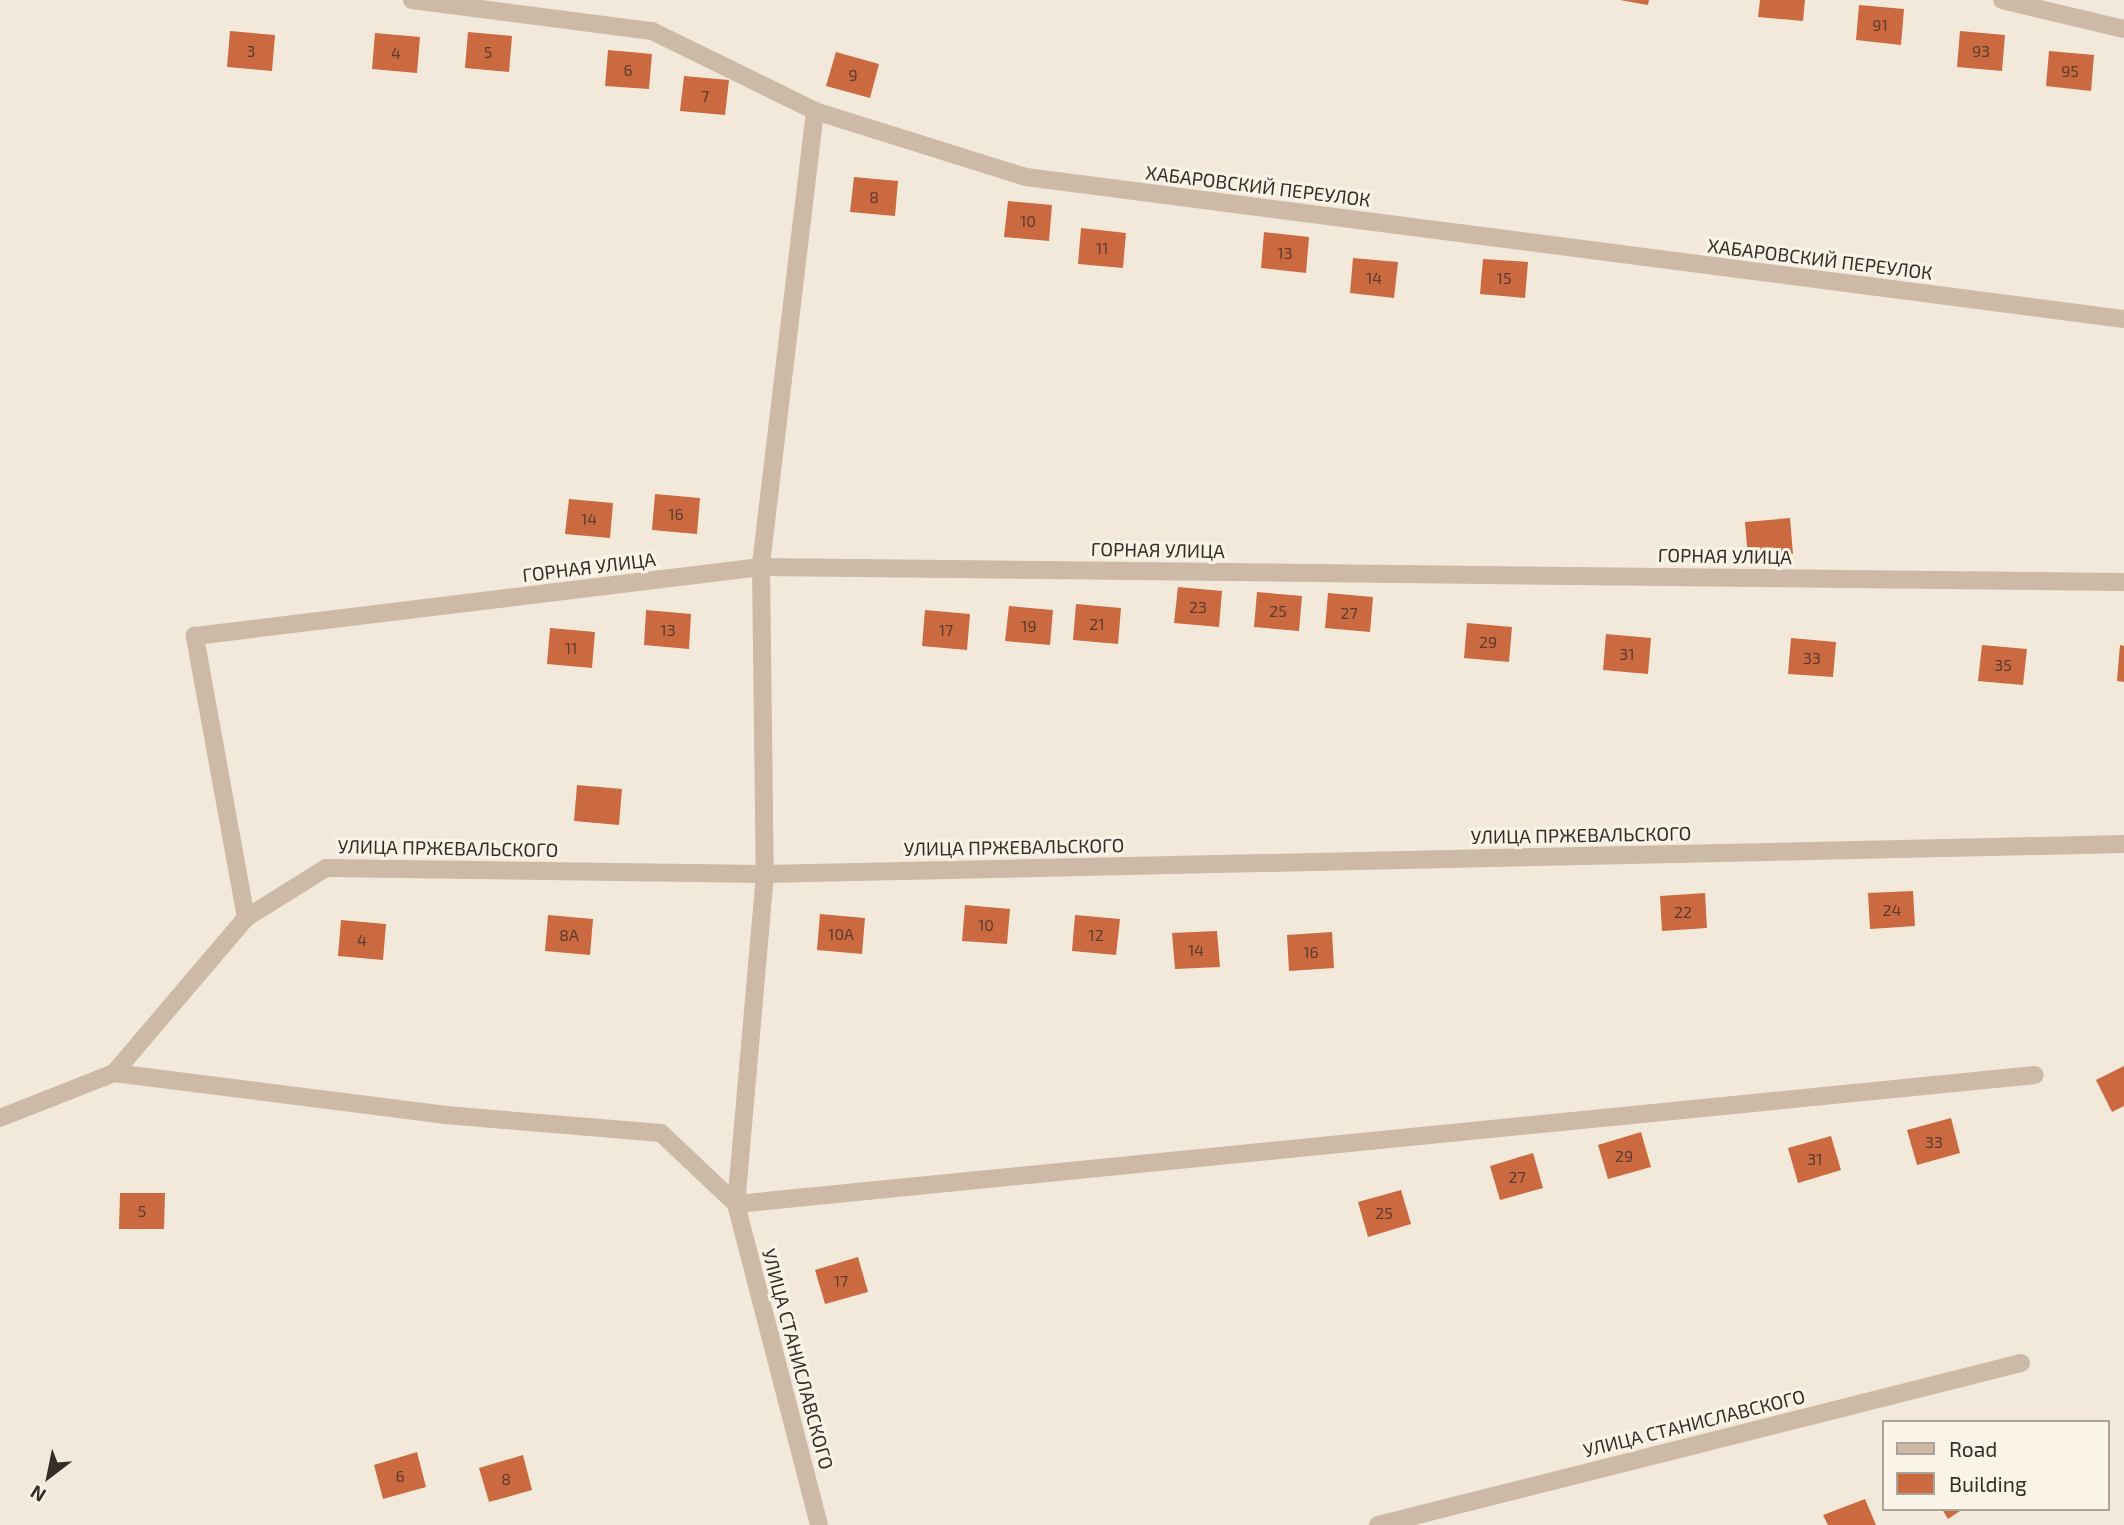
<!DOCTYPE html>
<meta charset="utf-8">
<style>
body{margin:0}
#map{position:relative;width:2124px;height:1525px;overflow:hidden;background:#f3e9db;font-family:"Exo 2",sans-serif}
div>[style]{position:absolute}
.building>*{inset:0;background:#cb6a41}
.minor>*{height:18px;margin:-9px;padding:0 9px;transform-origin:9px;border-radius:9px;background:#ccb9a6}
span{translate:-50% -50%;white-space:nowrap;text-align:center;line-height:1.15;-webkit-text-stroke:6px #faf3e7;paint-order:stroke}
.number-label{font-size:16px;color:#5c3c2e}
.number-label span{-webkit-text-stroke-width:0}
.street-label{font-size:19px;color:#372d27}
.legend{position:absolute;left:1882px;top:1420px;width:228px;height:91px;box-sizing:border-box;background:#faf3e7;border:2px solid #aca49a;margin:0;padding:9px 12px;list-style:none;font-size:21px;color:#372d27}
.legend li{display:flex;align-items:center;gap:14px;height:35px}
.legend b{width:35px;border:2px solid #aca49a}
.north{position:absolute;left:14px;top:1441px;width:70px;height:70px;-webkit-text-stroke:5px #faf3e7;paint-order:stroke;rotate:212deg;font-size:19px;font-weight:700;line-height:28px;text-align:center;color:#372d27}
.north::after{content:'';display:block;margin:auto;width:24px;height:32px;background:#372d27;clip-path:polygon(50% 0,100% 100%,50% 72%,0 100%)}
</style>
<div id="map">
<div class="building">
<i style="clip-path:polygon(1620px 0,1649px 0,1648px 5px)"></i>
<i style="clip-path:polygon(1760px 0,1805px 0,1803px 21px,1758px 17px)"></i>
<i style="clip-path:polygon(1859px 5px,1904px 9px,1901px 45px,1856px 40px)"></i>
<i style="clip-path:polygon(230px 31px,275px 35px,272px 71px,227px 67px)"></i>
<i style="clip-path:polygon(1960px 31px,2005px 35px,2002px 71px,1957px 67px)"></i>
<i style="clip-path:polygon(468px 32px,512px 36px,509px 72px,465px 68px)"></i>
<i style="clip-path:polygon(375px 33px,420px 37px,417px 73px,372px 69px)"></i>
<i style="clip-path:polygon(608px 50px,652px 54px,649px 89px,605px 86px)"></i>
<i style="clip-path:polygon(2049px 51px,2094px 55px,2091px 91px,2046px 86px)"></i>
<i style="clip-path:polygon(836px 52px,879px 64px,870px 98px,826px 86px)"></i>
<i style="clip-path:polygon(684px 76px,729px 80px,725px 115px,680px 111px)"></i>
<i style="clip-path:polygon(854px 177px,898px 181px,895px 216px,850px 212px)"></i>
<i style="clip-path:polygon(1008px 201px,1052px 205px,1049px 241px,1004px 237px)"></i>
<i style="clip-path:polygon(1081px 228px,1126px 233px,1123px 268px,1078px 264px)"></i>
<i style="clip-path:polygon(1264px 232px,1309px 237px,1306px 273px,1261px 268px)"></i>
<i style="clip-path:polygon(1353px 258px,1398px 262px,1394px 298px,1350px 293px)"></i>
<i style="clip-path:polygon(1483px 259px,1528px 262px,1525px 298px,1480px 294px)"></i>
<i style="clip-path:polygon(655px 494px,700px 498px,697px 534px,652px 530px)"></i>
<i style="clip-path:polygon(569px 499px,613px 503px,610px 538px,565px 534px)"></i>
<i style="clip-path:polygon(1790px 518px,1793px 554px,1748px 558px,1745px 522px)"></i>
<i style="clip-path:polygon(1178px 587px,1222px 591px,1219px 627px,1174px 623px)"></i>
<i style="clip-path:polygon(1257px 592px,1302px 596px,1299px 631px,1254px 627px)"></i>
<i style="clip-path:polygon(1328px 593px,1373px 597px,1370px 632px,1325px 628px)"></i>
<i style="clip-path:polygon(1076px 604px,1121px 608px,1118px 644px,1073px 640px)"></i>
<i style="clip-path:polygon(1009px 606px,1053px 610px,1050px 645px,1005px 641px)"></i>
<i style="clip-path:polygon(646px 610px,691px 614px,689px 649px,644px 645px)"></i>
<i style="clip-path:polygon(925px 610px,970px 614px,967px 650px,922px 646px)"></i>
<i style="clip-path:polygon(1467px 623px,1512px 627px,1509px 662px,1464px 658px)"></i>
<i style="clip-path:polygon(550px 628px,595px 632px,592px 668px,547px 664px)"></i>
<i style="clip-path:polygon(1606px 634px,1651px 638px,1648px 674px,1603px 670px)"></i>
<i style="clip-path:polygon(1791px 638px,1836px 642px,1833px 677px,1788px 674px)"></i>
<i style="clip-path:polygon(1982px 645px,2027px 649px,2023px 685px,1978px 681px)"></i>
<i style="clip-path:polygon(2120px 645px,2124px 646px,2124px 682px,2117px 681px)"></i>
<i style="clip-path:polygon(577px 785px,622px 789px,619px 825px,574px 821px)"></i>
<i style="clip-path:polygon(1913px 891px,1915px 926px,1870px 929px,1868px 893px)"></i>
<i style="clip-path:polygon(1705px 893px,1707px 928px,1662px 931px,1660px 896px)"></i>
<i style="clip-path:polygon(965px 905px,1010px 909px,1007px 944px,962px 941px)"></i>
<i style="clip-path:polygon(820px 914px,865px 918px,862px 954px,817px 950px)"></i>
<i style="clip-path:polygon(548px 915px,593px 919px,590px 955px,545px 951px)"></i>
<i style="clip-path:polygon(1075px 915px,1120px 919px,1116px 955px,1072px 951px)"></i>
<i style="clip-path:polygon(341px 920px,386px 924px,383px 960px,338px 956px)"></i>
<i style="clip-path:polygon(1217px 931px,1220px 967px,1175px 969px,1172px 933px)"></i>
<i style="clip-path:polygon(1332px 932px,1334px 968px,1289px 971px,1287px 935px)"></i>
<i style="clip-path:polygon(2124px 1066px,2124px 1106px,2112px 1112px,2096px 1080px)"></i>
<i style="clip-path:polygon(1951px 1118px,1960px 1153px,1917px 1165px,1907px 1130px)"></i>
<i style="clip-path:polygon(1641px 1132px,1651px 1167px,1608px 1179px,1598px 1145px)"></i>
<i style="clip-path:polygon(1831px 1136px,1841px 1170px,1798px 1183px,1788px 1148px)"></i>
<i style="clip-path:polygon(1533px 1153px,1543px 1188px,1500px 1200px,1490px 1166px)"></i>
<i style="clip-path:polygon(1401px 1190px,1411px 1224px,1368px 1237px,1358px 1202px)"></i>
<i style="clip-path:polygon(120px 1193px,165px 1193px,164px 1229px,119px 1229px)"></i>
<i style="clip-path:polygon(858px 1257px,868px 1292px,825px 1304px,815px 1270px)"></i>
<i style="clip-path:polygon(417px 1452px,426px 1487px,383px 1499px,374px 1465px)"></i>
<i style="clip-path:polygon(523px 1455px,532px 1490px,489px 1502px,479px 1468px)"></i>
<i style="clip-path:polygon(1865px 1499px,1876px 1525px,1828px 1525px,1823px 1515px)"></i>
<i style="clip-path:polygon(1942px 1509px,1963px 1509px,1948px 1519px)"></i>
</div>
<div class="minor">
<i style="left:412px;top:0;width:242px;rotate:7.4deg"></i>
<i style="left:652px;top:31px;width:182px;rotate:26.1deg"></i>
<i style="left:815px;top:111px;width:221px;rotate:17.4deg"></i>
<i style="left:1026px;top:177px;width:1107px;rotate:7.37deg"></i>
<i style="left:2002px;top:0;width:125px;rotate:13.4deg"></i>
<i style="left:815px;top:111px;width:459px;rotate:96.8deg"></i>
<i style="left:761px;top:567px;width:307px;rotate:89.3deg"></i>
<i style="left:765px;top:874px;width:331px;rotate:95deg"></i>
<i style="left:736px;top:1204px;width:332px;rotate:75.5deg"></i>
<i style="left:246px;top:918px;width:287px;rotate:-100.3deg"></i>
<i style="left:195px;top:636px;width:570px;rotate:-6.95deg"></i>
<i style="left:761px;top:567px;width:1363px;rotate:0.63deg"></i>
<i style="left:114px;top:1073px;width:335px;rotate:7.2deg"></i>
<i style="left:446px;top:1115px;width:216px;rotate:4.8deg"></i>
<i style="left:661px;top:1133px;width:103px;rotate:43.4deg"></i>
<i style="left:736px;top:1204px;width:1305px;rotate:-5.67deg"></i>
<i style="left:0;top:1118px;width:123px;rotate:-21.5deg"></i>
<i style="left:114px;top:1073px;width:204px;rotate:-49.6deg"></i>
<i style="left:246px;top:918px;width:94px;rotate:-32deg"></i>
<i style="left:326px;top:868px;width:439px;rotate:0.8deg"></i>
<i style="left:765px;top:874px;width:1359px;rotate:-1.26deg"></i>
<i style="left:1378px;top:1525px;width:663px;rotate:-14.14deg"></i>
</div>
<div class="number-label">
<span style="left:1880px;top:25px">91</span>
<span style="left:251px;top:51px">3</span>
<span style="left:1981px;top:51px">93</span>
<span style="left:488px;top:52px">5</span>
<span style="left:396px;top:53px">4</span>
<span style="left:628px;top:70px">6</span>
<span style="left:2070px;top:71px">95</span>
<span style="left:853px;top:75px">9</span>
<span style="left:705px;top:96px">7</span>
<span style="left:874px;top:197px">8</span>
<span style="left:1028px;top:221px">10</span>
<span style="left:1102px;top:248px">11</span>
<span style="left:1285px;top:253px">13</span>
<span style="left:1374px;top:278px">14</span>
<span style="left:1504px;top:278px">15</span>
<span style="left:676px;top:514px">16</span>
<span style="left:589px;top:519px">14</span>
<span style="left:1198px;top:607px">23</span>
<span style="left:1278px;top:611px">25</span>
<span style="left:1349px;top:613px">27</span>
<span style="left:1097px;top:624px">21</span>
<span style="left:1029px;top:626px">19</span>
<span style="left:668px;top:630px">13</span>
<span style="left:946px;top:630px">17</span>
<span style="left:1488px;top:642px">29</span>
<span style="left:571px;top:648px">11</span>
<span style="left:1627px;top:654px">31</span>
<span style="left:1812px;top:658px">33</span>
<span style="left:2003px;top:665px">35</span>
<span style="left:1892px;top:910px">24</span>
<span style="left:1683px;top:912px">22</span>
<span style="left:986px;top:925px">10</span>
<span style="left:841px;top:934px">10А</span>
<span style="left:569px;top:935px">8А</span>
<span style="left:1096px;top:935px">12</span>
<span style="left:362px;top:940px">4</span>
<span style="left:1196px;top:950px">14</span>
<span style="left:1311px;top:952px">16</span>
<span style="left:1934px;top:1142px">33</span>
<span style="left:1624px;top:1156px">29</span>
<span style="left:1815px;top:1159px">31</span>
<span style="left:1517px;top:1177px">27</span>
<span style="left:142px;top:1211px">5</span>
<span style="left:1384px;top:1213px">25</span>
<span style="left:841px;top:1281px">17</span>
<span style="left:400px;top:1476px">6</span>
<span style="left:506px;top:1479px">8</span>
</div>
<div class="street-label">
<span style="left:1258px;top:186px;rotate:7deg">ХАБАРОВСКИЙ ПЕРЕУЛОК</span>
<span style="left:1820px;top:259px;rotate:7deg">ХАБАРОВСКИЙ ПЕРЕУЛОК</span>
<span style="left:1158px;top:550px;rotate:1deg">ГОРНАЯ УЛИЦА</span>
<span style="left:1725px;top:556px;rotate:1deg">ГОРНАЯ УЛИЦА</span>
<span style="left:589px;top:567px;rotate:-7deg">ГОРНАЯ УЛИЦА</span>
<span style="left:1581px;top:835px;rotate:-1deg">УЛИЦА ПРЖЕВАЛЬСКОГО</span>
<span style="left:1014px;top:847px;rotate:-1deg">УЛИЦА ПРЖЕВАЛЬСКОГО</span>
<span style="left:448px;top:848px;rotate:1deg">УЛИЦА ПРЖЕВАЛЬСКОГО</span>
<span style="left:798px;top:1359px;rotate:75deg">УЛИЦА СТАНИСЛАВСКОГО</span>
<span style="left:1694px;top:1423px;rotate:-14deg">УЛИЦА СТАНИСЛАВСКОГО</span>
</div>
<ul class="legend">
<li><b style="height:9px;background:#ccb9a6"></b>Road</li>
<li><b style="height:19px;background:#cb6a41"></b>Building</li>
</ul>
<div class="north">N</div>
</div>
